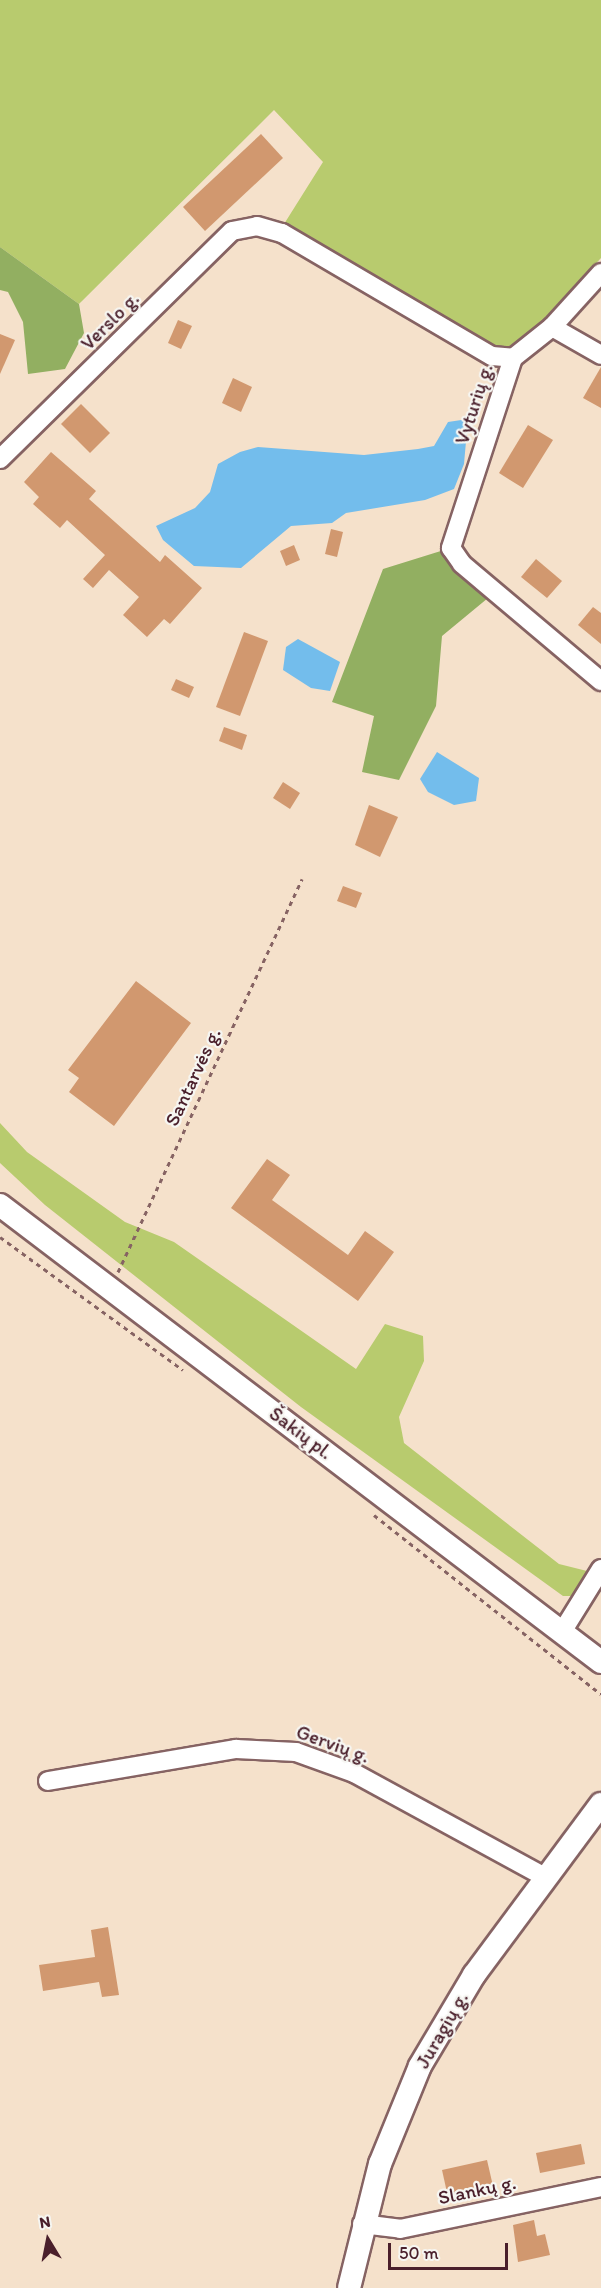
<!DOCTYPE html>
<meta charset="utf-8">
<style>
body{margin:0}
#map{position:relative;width:601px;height:2288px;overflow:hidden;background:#f5e1cb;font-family:Itim,sans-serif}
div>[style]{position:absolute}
.green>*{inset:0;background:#b8cb6e}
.forest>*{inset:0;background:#92af61}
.water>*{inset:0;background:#73bdec}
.building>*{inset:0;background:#d1986f}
.path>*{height:3px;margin-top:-1.5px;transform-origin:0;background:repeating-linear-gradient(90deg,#866363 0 4.5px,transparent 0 9px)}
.roads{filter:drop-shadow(2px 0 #866363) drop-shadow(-2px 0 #866363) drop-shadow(0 2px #866363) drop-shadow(0 -2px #866363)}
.minor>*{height:18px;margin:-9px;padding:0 9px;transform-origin:9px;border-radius:9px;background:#fff}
.major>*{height:22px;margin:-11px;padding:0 11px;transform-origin:11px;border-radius:11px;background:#fff}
span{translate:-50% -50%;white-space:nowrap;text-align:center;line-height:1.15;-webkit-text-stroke:4.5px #f6f6f2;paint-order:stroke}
.street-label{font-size:20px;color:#4a1f2b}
.north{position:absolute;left:18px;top:2210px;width:60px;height:60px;-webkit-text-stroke:4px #f6f6f2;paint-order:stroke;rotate:350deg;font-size:16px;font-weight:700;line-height:24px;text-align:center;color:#4a1f2b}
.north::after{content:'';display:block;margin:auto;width:21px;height:27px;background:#4a1f2b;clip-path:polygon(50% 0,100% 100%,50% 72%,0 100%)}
.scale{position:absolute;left:388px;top:2243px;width:120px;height:27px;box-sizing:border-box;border:3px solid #4a1f2b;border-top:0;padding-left:8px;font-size:18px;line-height:21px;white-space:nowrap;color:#4a1f2b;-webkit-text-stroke:4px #f6f6f2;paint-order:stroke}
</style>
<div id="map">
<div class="green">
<i style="clip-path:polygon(0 0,601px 0,601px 258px,501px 366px,274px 240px,323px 162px,274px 110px,79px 304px,0 247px)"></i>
<i style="clip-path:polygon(0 1123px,27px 1152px,125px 1222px,174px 1242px,356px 1369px,385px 1324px,423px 1336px,424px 1361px,399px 1417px,404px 1443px,559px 1564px,591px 1572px,577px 1596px,563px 1596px,301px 1407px,45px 1205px,0 1163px)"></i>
</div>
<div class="forest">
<i style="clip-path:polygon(0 247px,79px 304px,84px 333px,65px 369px,28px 374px,23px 322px,8px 292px,0 290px)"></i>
<i style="clip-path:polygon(444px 550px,488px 598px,442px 636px,436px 706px,399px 780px,362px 772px,374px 716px,332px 702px,383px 569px)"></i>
</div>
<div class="water">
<i style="clip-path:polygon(468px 419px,464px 464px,454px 489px,425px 500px,346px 513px,332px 523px,291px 526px,241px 568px,194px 566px,163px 540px,156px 526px,195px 508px,210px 492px,218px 464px,240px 452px,258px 447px,364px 455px,418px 449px,434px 446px,448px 422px)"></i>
<i style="clip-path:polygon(298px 639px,340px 662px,330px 691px,311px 688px,283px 670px,286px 647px)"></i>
<i style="clip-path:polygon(437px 752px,479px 778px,476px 801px,454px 805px,428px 792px,420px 779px)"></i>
</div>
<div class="building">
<i style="clip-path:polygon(261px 134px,283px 158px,205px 231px,183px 207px)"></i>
<i style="clip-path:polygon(178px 320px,192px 326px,181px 349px,168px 343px)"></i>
<i style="clip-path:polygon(0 334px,15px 340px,0 374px)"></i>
<i style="clip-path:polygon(601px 367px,601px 408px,583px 398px)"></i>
<i style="clip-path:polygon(233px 378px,252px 387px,241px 412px,222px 403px)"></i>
<i style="clip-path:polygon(81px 404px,110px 433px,90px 453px,61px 424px)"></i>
<i style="clip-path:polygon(528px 425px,553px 440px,523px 488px,499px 473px)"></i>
<i style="clip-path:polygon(51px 452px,96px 491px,89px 499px,160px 562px,165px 555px,202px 588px,170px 624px,164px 619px,147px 637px,123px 615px,139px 597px,109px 570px,93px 588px,83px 579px,105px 555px,67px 520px,60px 528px,33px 504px,39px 497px,24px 482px)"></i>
<i style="clip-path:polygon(331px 529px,343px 532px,337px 557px,325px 554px)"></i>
<i style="clip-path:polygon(294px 545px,300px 560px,286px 566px,280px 551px)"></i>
<i style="clip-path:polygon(536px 559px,562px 581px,547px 598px,521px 577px)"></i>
<i style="clip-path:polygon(593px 607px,601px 613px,601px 644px,578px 625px)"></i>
<i style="clip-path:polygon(244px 632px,268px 641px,240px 716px,216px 707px)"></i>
<i style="clip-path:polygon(176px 679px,194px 687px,189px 698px,171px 690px)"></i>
<i style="clip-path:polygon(224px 727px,247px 735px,242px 750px,219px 741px)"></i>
<i style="clip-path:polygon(283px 782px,300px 793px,290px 809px,273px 798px)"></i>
<i style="clip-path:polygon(369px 805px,398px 817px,380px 857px,355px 845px)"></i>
<i style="clip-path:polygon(343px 886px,362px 893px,356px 908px,337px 901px)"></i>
<i style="clip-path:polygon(136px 981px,191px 1023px,114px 1126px,69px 1092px,79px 1078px,68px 1070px)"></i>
<i style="clip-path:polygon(267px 1159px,290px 1175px,272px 1200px,348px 1255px,365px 1231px,394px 1252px,358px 1301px,231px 1208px)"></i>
<i style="clip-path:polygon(108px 1927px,119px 1995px,102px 1997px,99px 1982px,43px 1991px,39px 1965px,95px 1957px,91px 1930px)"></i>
<i style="clip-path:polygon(581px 2144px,585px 2164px,540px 2173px,536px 2153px)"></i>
<i style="clip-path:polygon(487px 2160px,493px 2186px,448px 2197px,442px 2170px)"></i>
<i style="clip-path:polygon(534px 2220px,537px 2236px,545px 2234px,550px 2255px,518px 2262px,513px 2225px)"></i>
</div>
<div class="path">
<i style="left:0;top:1237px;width:226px;rotate:36deg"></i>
<i style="left:118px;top:1272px;width:434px;rotate:-64.9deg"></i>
<i style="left:374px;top:1515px;width:289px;rotate:38.3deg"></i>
</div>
<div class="roads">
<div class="minor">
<i style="left:552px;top:327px;width:73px;rotate:-47.8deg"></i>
<i style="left:513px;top:358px;width:200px;rotate:108.1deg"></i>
<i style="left:451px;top:548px;width:19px;rotate:55deg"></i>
<i style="left:462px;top:564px;width:182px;rotate:40.1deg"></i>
<i style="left:513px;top:358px;width:50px;rotate:-38.5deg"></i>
<i style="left:552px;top:327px;width:56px;rotate:29.7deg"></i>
<i style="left:0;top:459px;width:325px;rotate:-44.5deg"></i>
<i style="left:232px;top:231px;width:25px;rotate:-11deg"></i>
<i style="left:257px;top:226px;width:26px;rotate:16deg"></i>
<i style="left:282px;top:233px;width:243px;rotate:30.4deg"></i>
<i style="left:492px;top:356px;width:21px;rotate:5deg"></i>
<i style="left:562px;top:1632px;width:74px;rotate:-58.2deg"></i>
<i style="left:48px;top:1781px;width:191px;rotate:-9.7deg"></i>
<i style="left:236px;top:1749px;width:60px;rotate:2.9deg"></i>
<i style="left:296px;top:1752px;width:62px;rotate:19.9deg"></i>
<i style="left:354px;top:1773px;width:217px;rotate:28.6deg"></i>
<i style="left:362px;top:2224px;width:38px;rotate:7deg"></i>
<i style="left:400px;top:2229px;width:205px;rotate:-11.8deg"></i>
</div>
<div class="major">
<i style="left:0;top:1205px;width:755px;rotate:37.25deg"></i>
<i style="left:349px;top:2288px;width:128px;rotate:-76deg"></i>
<i style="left:380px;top:2164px;width:106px;rotate:-67.8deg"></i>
<i style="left:420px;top:2066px;width:106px;rotate:-59.3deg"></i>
<i style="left:474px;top:1975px;width:213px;rotate:-53.4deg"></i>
</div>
</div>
<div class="street-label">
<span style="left:110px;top:321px;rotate:-45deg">Verslo g.</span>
<span style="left:474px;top:404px;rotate:-72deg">Vyturių g.</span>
<span style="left:193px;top:1077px;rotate:-65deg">Santarvės g.</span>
<span style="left:301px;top:1433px;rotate:37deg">Šakių pl.</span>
<span style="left:333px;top:1744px;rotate:20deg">Gervių g.</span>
<span style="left:442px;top:2030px;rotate:-60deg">Juragių g.</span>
<span style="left:477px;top:2190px;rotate:-12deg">Slankų g.</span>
</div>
<div class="north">N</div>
<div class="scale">50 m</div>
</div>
